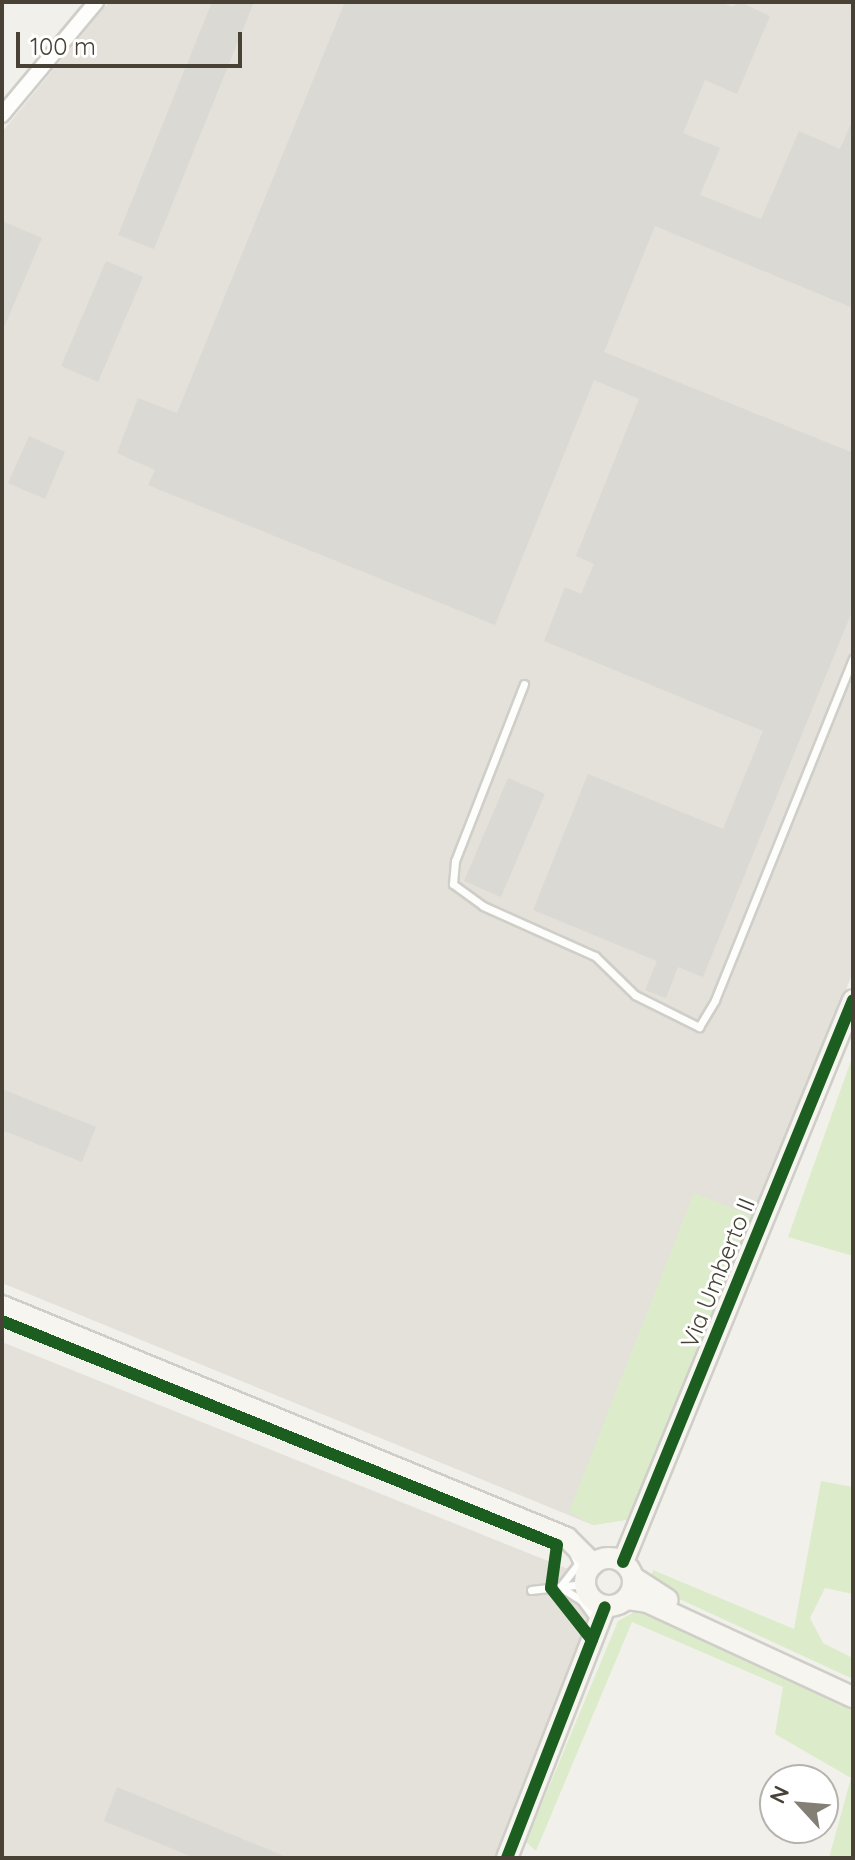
<!DOCTYPE html>
<style>
body{margin:0}
#map{position:relative;width:855px;height:1860px;overflow:hidden;background:#f1f0eb;font-family:Quicksand,sans-serif}
div>[style]{position:absolute}
.industrial>*{inset:0;background:#e4e0da}
.green>*{inset:0;background:#dceccb}
.building>*{inset:0;background:#dbd9d3}
.roads{filter:drop-shadow(2px 0 #cfcec8) drop-shadow(-2px 0 #cfcec8) drop-shadow(0 2px #cfcec8) drop-shadow(0 -2px #cfcec8)}
.lane>*{height:7px;margin:-3.5px;padding:0 3.5px;transform-origin:3.5px;border-radius:3.5px;background:#fdfdfc}
.street>*{height:14px;margin:-7px;padding:0 7px;transform-origin:7px;border-radius:7px;background:#fdfdfc}
.secondary>*{height:20px;margin:-10px;padding:0 10px;transform-origin:10px;border-radius:10px;background:#f7f5ef}
.secondary>.ring{margin:-10px;padding:0;box-sizing:content-box;background:none;border:20px solid #f7f5ef;border-radius:50%}
.cycleway>*{height:12px;margin:-6px;padding:0 6px;transform-origin:6px;border-radius:6px;background:#1b5e20}
span{translate:-50% -50%;white-space:nowrap;text-align:center;line-height:1.15;-webkit-text-stroke:6px #fff;paint-order:stroke}
.street-label{font-size:24px;color:#484236}
.frame{position:absolute;inset:0;border:4px solid #484236;pointer-events:none}
.north{position:absolute;left:759px;top:1764px;width:80px;height:80px;box-sizing:border-box;background:#fff;border:2px solid #b6b3af;border-radius:50%;rotate:296deg;font-size:22px;font-weight:700;line-height:32px;text-align:center;color:#484236}
.north::after{content:'';display:block;margin:auto;width:28px;height:36px;background:#837f75;clip-path:polygon(50% 0,100% 100%,50% 72%,0 100%)}
.scale{position:absolute;left:16px;top:32px;width:226px;height:36px;box-sizing:border-box;border:4px solid #484236;border-top:0;padding-left:10px;font-size:24px;line-height:28px;white-space:nowrap;color:#484236;-webkit-text-stroke:6px #fff;paint-order:stroke}
</style>
<div id="map">
<div class="industrial">
<i style="clip-path:polygon(109px 2px,853px 2px,853px 972px,632px 1519px,593px 1525px,2px 1283px,2px 132px)"></i>
<i style="clip-path:polygon(2px 1342px,568px 1569px,570px 1599px,589px 1614px,494px 1858px,2px 1858px)"></i>
</div>
<div class="green">
<i style="clip-path:polygon(853px 1055px,853px 1256px,788px 1237px)"></i>
<i style="clip-path:polygon(694px 1193px,754px 1217px,632px 1519px,593px 1525px,569px 1512px)"></i>
<i style="clip-path:polygon(821px 1481px,853px 1487px,853px 1594px,825px 1588px,810px 1618px,823px 1643px,853px 1658px,853px 1679px,662px 1591px,650px 1580px,653px 1570px,794px 1629px)"></i>
<i style="clip-path:polygon(638px 1610px,786px 1673px,787px 1683px,790px 1675px,853px 1704px,853px 1858px,829px 1858px,851px 1778px,775px 1734px,783px 1687px,632px 1622px,536px 1851px,526px 1842px,618px 1621px)"></i>
</div>
<div class="building">
<i style="clip-path:polygon(212px 2px,254px 2px,154px 249px,118px 235px)"></i>
<i style="clip-path:polygon(345px 2px,720px 2px,732px 7px,740px 2px,770px 16px,737px 94px,705px 80px,683px 133px,720px 148px,700px 195px,761px 219px,799px 131px,840px 149px,853px 119px,853px 308px,655px 226px,604px 352px,853px 453px,853px 609px,703px 977px,678px 967px,666px 998px,645px 990px,657px 961px,533px 910px,588px 774px,723px 829px,763px 731px,544px 641px,565px 587px,581px 594px,594px 564px,576px 556px,639px 399px,594px 380px,495px 625px,148px 485px,155px 470px,117px 453px,138px 398px,177px 413px)"></i>
<i style="clip-path:polygon(2px 221px,42px 238px,2px 332px)"></i>
<i style="clip-path:polygon(106px 261px,143px 277px,98px 382px,61px 366px)"></i>
<i style="clip-path:polygon(29px 436px,65px 452px,45px 499px,8px 483px)"></i>
<i style="clip-path:polygon(508px 778px,545px 794px,501px 897px,464px 881px)"></i>
<i style="clip-path:polygon(2px 1089px,96px 1127px,82px 1162px,2px 1130px)"></i>
<i style="clip-path:polygon(117px 1787px,289px 1858px,195px 1858px,104px 1821px)"></i>
</div>
<div class="roads">
<div class="lane">
<i style="left:524px;top:684px;width:190px;rotate:111.3deg"></i>
<i style="left:455px;top:861px;width:23px;rotate:95deg"></i>
<i style="left:453px;top:884px;width:37px;rotate:36deg"></i>
<i style="left:483px;top:906px;width:123px;rotate:24.1deg"></i>
<i style="left:595px;top:956px;width:56px;rotate:44.3deg"></i>
<i style="left:635px;top:995px;width:72px;rotate:26.6deg"></i>
<i style="left:699px;top:1027px;width:31px;rotate:-59deg"></i>
<i style="left:715px;top:1000px;width:368px;rotate:-68deg"></i>
<i style="left:574px;top:1555px;width:10px;rotate:66deg"></i>
<i style="left:578px;top:1564px;width:29px;rotate:128deg"></i>
<i style="left:560px;top:1587px;width:25px;rotate:32deg"></i>
<i style="left:581px;top:1600px;width:24px;rotate:54deg"></i>
<i style="left:531px;top:1590px;width:53px;rotate:-6.5deg"></i>
</div>
<div class="street">
<i style="left:2px;top:115px;width:147px;rotate:-50.2deg"></i>
</div>
<div class="secondary">
<i style="left:2px;top:1306px;width:611px;rotate:22.32deg"></i>
<i style="left:567px;top:1538px;width:37px;rotate:45deg"></i>
<i class="ring" style="left:585px;top:1558px;width:28px;height:28px"></i>
<i style="left:623px;top:1562px;width:607px;rotate:-67.74deg"></i>
<i style="left:634px;top:1578px;width:40px;rotate:32.9deg"></i>
<i style="left:628px;top:1599px;width:19px;rotate:9deg"></i>
<i style="left:647px;top:1602px;width:227px;rotate:24.8deg"></i>
<i style="left:507px;top:1858px;width:269px;rotate:-68.7deg"></i>
</div>
</div>
<div class="cycleway">
<i style="left:2px;top:1321px;width:598px;rotate:21.98deg"></i>
<i style="left:557px;top:1545px;width:43px;rotate:97.9deg"></i>
<i style="left:551px;top:1588px;width:66px;rotate:51.7deg"></i>
<i style="left:623px;top:1562px;width:607px;rotate:-67.74deg"></i>
<i style="left:507px;top:1858px;width:269px;rotate:-68.7deg"></i>
</div>
<div class="street-label">
<span style="left:718px;top:1273px;rotate:-68deg">Via Umberto II</span>
</div>
<div class="frame"></div>
<div class="north">N</div>
<div class="scale">100 m</div>
</div>
